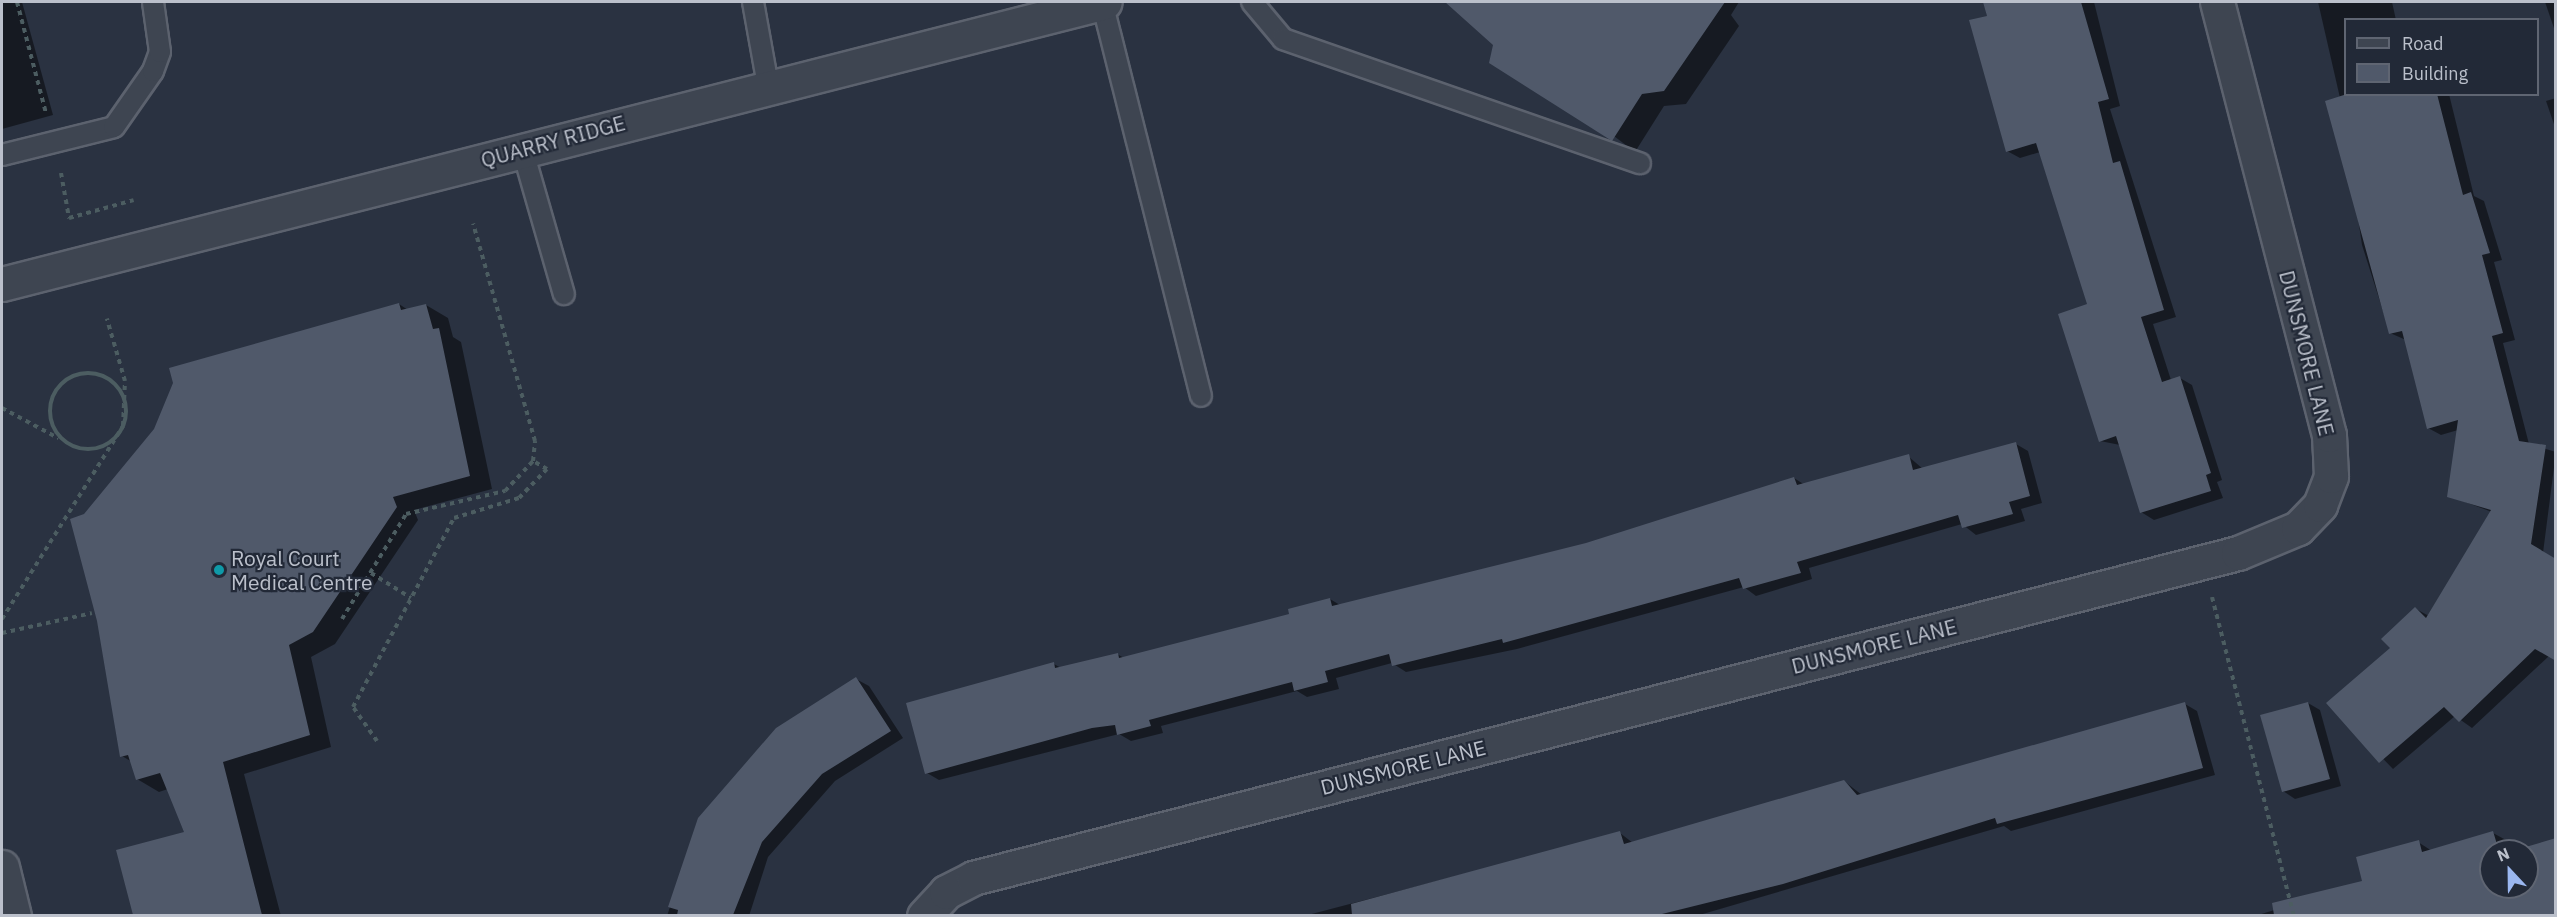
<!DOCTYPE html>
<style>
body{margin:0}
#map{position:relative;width:2557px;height:917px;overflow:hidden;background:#2a3241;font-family:"IBM Plex Sans",sans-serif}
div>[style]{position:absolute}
.shadow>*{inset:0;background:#0007}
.building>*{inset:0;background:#50596a}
.path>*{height:4px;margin-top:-2px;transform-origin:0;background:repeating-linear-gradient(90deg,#4c5d61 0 4.5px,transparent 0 9px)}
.path>.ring{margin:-2px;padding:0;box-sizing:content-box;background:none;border:4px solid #4c5d61;border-radius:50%}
.roads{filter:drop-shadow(2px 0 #5c626e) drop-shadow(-2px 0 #5c626e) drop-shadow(0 2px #5c626e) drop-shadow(0 -2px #5c626e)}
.service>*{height:20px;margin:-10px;padding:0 10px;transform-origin:10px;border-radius:10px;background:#3e4551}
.minor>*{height:33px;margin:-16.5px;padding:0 16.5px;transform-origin:16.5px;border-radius:16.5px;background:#3e4551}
.dots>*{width:16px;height:16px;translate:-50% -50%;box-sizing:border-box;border:3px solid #222937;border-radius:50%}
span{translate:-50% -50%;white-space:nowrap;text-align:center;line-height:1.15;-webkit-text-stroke:4.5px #222937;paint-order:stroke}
.street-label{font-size:21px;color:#bbc0cb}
.poi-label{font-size:21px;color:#bbc0cb}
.left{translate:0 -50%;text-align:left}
.frame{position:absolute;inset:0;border:3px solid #bbc0cb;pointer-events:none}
.legend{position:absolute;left:2344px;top:18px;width:195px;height:78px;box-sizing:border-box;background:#222937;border:2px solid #5f6572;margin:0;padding:8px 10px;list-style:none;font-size:18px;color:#bbc0cb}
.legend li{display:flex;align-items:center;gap:12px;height:30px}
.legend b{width:30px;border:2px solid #5f6572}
.north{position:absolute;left:2479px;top:839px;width:60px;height:60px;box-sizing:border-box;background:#222937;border:2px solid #5f6572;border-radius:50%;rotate:338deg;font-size:16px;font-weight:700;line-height:24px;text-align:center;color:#bbc0cb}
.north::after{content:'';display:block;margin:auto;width:21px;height:27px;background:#9bb7f0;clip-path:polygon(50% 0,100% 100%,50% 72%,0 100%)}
</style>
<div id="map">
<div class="shadow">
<i style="clip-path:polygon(2px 2px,22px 2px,53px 115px,2px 129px)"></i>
<i style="clip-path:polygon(1460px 2px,1739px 2px,1731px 15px,1739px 26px,1686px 104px,1664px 106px,1635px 152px,1494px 45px,1456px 9px)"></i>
<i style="clip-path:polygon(1985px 2px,2094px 2px,2120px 106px,2110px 109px,2176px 317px,2153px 324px,2171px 380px,2180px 378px,2192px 385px,2222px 480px,2217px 482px,2223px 498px,2154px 520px,2141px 512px,2120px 445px,2100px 441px,2089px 305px,2040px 152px,2020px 158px,2007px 151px)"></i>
<i style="clip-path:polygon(2312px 2px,2392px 2px,2396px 20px,2346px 20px,2346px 94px,2449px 94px,2474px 196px,2484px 201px,2502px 260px,2494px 262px,2515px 340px,2503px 343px,2529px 444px,2556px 452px,2543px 553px,2549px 656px,2472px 728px,2455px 716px,2393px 769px,2329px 703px,2392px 649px,2416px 609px,2429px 616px,2492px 512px,2449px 496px,2458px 430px,2441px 435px,2428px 428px,2406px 340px,2390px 333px,2362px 245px,2340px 98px,2318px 2px)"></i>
<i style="clip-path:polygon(2545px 2px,2556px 2px,2556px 34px)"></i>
<i style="clip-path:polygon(2556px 98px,2556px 130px,2546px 101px)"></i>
<i style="clip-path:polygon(399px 304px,408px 310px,426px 305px,448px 318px,453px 337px,461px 342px,492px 489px,414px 510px,418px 520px,335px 644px,311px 657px,331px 747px,244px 774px,281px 916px,135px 916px,118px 851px,186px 833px,168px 789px,159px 792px,137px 779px,132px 762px,122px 756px,85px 516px)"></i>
<i style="clip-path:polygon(2016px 444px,2028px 451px,2042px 503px,2021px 509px,2025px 521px,1976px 535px,1962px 524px,1809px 568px,1812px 579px,1756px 596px,1744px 587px,1517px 649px,1406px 672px,1392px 663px,1336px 678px,1339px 689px,1307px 697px,1297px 691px,1161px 726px,1163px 733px,1131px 741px,1119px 734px,939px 780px,927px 773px,1054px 664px,1061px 668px,1117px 654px,1124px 658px,1291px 615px,1330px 599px,1340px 605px,1586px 545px,1794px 478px,1805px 485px,1908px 456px,1923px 469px)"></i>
<i style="clip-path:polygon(856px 679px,869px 686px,903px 738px,835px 781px,768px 857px,749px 916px,667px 916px,699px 819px)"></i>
<i style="clip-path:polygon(2308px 703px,2320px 710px,2341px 786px,2295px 799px,2283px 791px)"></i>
<i style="clip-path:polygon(2185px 704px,2197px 711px,2215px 775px,2011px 831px,2004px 826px,1696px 916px,1304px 916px,1620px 833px,1633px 843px,1844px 781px,1862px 795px)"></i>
<i style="clip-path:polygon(2493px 833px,2506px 840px,2509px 851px,2491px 851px,2491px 887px,2527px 887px,2527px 851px,2519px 851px,2556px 841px,2556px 916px,2255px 916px,2364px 882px,2418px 842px,2432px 851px)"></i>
</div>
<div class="building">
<i style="clip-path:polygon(1445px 2px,1725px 2px,1664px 91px,1642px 94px,1612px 141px,1489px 63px,1493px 45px)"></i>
<i style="clip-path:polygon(1983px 2px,2081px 2px,2109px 99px,2098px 102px,2113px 163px,2120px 161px,2164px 310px,2141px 317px,2162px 382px,2180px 376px,2211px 473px,2206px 475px,2211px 491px,2140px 513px,2116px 436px,2099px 442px,2058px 314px,2087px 304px,2036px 143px,2006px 152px,1969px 20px,1987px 16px)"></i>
<i style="clip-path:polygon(2347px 94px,2437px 94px,2463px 195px,2471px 192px,2490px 253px,2482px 255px,2503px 333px,2492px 336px,2519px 441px,2546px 445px,2531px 544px,2556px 559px,2556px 661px,2535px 649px,2459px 722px,2444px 707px,2379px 763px,2326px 703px,2390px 648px,2381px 639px,2415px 607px,2426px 618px,2491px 510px,2447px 497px,2458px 420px,2427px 429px,2402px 331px,2389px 334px,2325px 101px)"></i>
<i style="clip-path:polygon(399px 303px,401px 310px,426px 304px,433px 329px,439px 328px,470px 476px,393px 497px,397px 507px,313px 632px,289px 645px,310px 735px,223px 762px,262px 915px,133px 915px,116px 850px,184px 832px,160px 773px,136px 780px,128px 755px,120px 757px,97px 621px,70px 519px,84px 514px,154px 429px,173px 383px,169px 368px)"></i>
<i style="clip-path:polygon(2016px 442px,2030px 496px,2009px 502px,2013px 514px,1962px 528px,1958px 515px,1797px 562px,1801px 573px,1743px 589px,1739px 578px,1503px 643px,1502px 639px,1392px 666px,1389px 654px,1325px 671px,1328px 682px,1294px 691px,1292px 682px,1149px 720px,1151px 726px,1117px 735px,1115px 725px,1092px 728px,925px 774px,906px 703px,1054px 662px,1055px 668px,1118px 653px,1119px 658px,1289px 614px,1288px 609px,1330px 598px,1332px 606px,1586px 543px,1794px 477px,1797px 485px,1909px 454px,1913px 470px)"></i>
<i style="clip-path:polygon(856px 677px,891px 731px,822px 774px,762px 842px,733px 915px,677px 915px,678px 910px,668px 907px,698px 818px,776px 728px)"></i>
<i style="clip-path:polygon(2185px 702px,2203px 768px,1997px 824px,1995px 818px,1783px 884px,1658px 915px,1352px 915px,1351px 904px,1620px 831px,1624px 844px,1844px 780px,1857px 795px)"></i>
<i style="clip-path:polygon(2308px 702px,2330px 779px,2282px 792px,2260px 715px)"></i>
<i style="clip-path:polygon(2493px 831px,2499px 851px,2491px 851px,2491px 887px,2527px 887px,2527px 851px,2512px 851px,2556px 838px,2556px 915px,2274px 915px,2272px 903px,2362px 881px,2356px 857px,2419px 840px,2422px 852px)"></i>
</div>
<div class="path">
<i style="left:17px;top:2px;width:115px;rotate:75.4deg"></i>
<i style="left:61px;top:173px;width:46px;rotate:79.9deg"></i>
<i style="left:69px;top:218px;width:67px;rotate:-15.5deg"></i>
<i class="ring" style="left:50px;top:373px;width:72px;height:72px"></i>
<i style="left:2px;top:408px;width:64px;rotate:28.2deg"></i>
<i style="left:371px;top:573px;width:47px;rotate:32deg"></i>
<i style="left:2212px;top:597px;width:329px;rotate:75.6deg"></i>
<i style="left:2px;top:619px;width:228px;rotate:-57.9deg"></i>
<i style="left:123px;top:426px;width:45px;rotate:-87.5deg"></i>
<i style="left:125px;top:381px;width:65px;rotate:-106.2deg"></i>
<i style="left:342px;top:619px;width:123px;rotate:-58.6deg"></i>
<i style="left:406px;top:514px;width:102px;rotate:-13.1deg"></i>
<i style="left:505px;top:491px;width:41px;rotate:-47deg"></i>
<i style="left:533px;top:461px;width:20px;rotate:-84deg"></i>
<i style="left:535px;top:441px;width:226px;rotate:-105.9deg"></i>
<i style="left:2px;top:633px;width:92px;rotate:-12.5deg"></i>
<i style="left:377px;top:741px;width:42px;rotate:-125.2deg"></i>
<i style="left:353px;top:707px;width:214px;rotate:-61.9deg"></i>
<i style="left:454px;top:518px;width:68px;rotate:-17.1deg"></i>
<i style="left:519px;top:498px;width:40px;rotate:-46deg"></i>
<i style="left:547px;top:469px;width:16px;rotate:-150deg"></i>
</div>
<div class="roads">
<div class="service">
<i style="left:753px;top:2px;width:84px;rotate:79.8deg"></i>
<i style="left:1102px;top:2px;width:406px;rotate:75.9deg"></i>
<i style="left:1252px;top:2px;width:48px;rotate:50deg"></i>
<i style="left:1283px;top:39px;width:378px;rotate:19.2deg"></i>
<i style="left:522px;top:148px;width:152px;rotate:74deg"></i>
<i style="left:2px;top:155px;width:115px;rotate:-14deg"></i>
<i style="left:114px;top:127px;width:68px;rotate:-55.1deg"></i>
<i style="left:153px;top:71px;width:20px;rotate:-70deg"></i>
<i style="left:160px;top:52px;width:50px;rotate:-98deg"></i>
</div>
<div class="minor">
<i style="left:2px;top:284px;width:1138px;rotate:-14.34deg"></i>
<i style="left:2px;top:867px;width:50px;rotate:76.2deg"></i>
<i style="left:924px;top:916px;width:33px;rotate:-47deg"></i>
<i style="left:946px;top:892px;width:30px;rotate:-27deg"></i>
<i style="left:973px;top:878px;width:1306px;rotate:-14.41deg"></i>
<i style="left:2238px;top:553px;width:65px;rotate:-22.6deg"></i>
<i style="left:2298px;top:528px;width:32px;rotate:-46deg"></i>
<i style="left:2320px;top:505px;width:31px;rotate:-69deg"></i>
<i style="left:2331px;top:476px;width:41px;rotate:-92.8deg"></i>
<i style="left:2329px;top:435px;width:447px;rotate:-104.5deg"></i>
</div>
</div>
<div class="dots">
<i style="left:219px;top:570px;background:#0f9aa8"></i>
</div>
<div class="street-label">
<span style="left:553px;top:141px;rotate:-15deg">QUARRY RIDGE</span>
<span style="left:2307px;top:353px;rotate:76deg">DUNSMORE LANE</span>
<span style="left:1874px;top:646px;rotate:-14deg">DUNSMORE LANE</span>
<span style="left:1403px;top:767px;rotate:-14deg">DUNSMORE LANE</span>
</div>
<div class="poi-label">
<span class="left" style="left:231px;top:570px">Royal Court<br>Medical Centre</span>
</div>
<div class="frame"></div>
<ul class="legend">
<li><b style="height:8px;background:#3e4551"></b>Road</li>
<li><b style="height:16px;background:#50596a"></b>Building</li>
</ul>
<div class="north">N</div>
</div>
